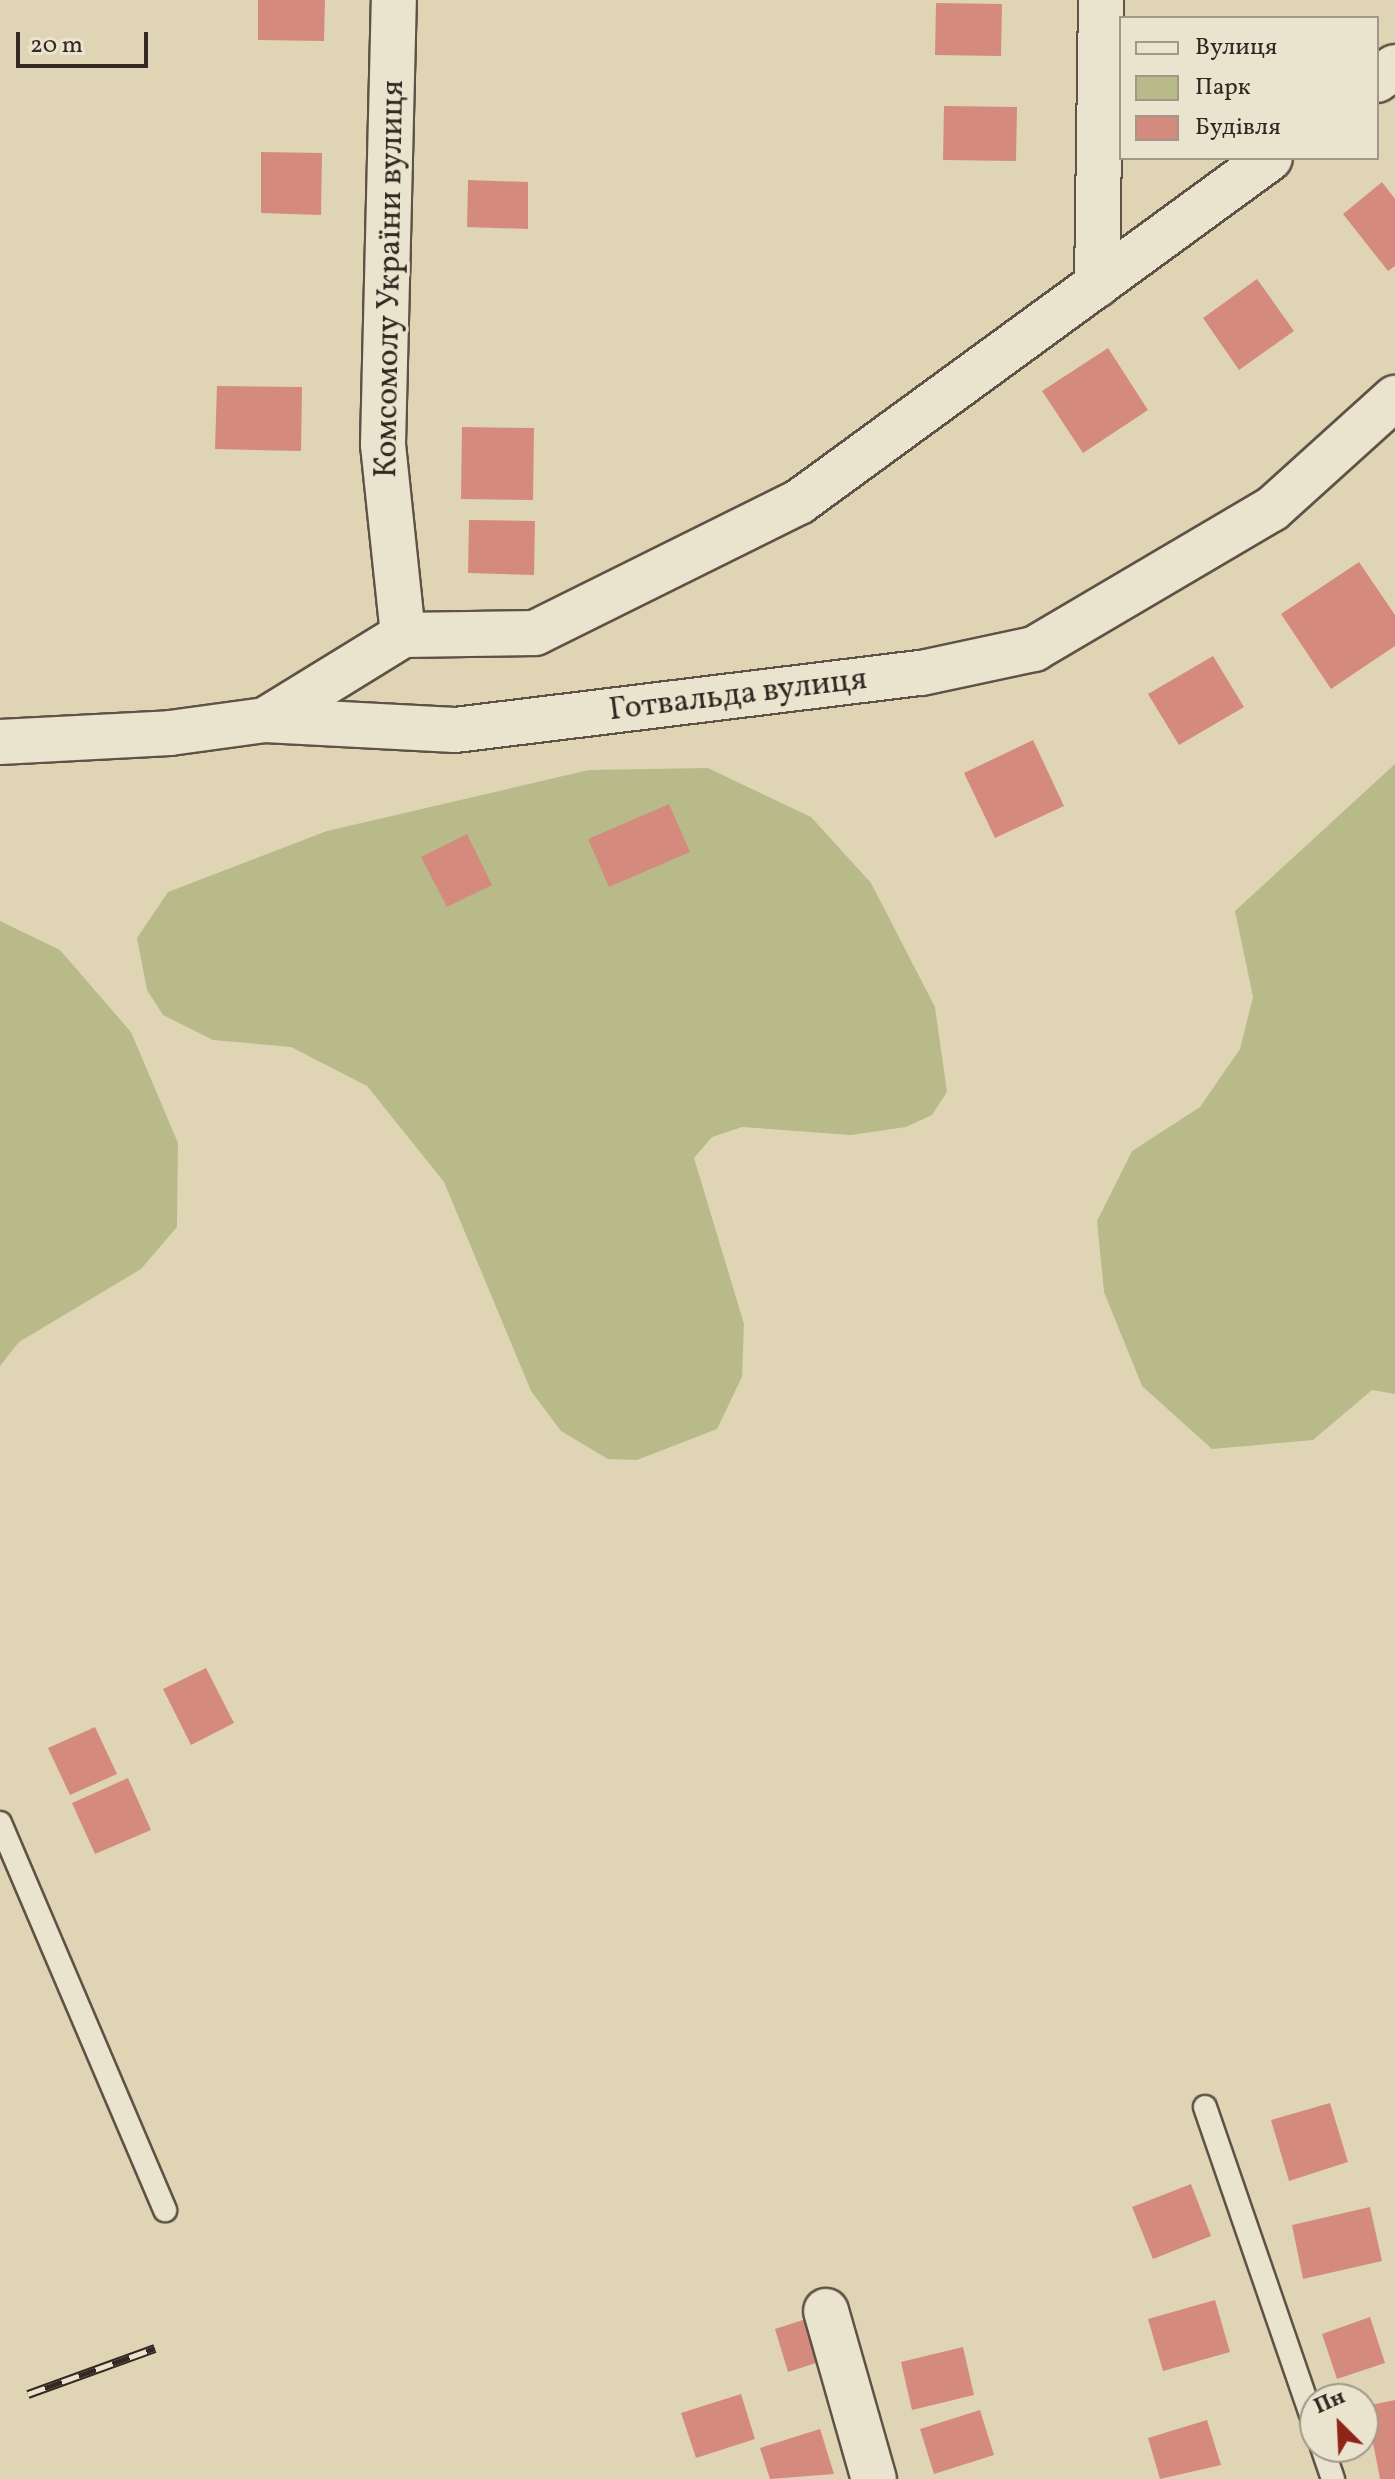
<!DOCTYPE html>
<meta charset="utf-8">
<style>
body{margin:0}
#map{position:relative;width:1395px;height:2479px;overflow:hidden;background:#dfd5b5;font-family:Vollkorn,serif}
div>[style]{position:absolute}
.green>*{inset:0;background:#b8bb89}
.building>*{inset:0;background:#d48b7e}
.roads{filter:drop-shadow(2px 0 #605246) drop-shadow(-2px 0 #605246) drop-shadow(0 2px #605246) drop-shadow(0 -2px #605246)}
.service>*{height:22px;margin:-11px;padding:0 11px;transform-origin:11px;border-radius:11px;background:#eae4cf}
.minor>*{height:44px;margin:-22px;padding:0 22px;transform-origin:22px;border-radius:22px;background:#eae4cf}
.rail>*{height:9px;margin-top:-4.5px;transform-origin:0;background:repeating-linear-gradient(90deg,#eae4cf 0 18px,#352721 0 36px);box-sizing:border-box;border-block:2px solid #352721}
span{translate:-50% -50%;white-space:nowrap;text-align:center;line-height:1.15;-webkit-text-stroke:6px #eae4cf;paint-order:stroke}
.street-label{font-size:32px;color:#352721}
.legend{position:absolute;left:1119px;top:16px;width:260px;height:144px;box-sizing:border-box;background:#eae4cf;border:2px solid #a29889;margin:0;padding:10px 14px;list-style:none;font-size:24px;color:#352721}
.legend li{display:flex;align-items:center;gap:16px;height:40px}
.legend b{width:40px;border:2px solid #a29889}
.north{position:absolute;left:1299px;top:2383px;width:80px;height:80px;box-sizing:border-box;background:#eae4cf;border:2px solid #a29889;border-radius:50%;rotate:336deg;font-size:22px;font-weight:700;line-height:32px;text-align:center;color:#352721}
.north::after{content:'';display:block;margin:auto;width:28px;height:36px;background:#8f2418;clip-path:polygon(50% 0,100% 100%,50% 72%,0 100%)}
.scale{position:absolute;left:16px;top:32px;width:132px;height:36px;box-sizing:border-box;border:4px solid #352721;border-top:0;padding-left:10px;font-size:24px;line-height:28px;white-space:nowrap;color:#352721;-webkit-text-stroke:6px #eae4cf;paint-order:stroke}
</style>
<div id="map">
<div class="green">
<i style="clip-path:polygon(1395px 764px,1395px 1394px,1372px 1390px,1313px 1440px,1212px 1449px,1142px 1386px,1104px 1292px,1097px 1221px,1132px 1151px,1200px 1107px,1240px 1049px,1253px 997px,1235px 911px)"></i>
<i style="clip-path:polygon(708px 768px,811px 817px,871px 883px,935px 1007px,947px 1092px,932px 1115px,906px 1127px,851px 1135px,742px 1127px,712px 1137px,694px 1158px,744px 1324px,742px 1377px,717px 1429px,637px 1460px,608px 1459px,561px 1431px,531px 1391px,444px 1182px,367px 1086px,291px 1047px,213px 1040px,163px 1015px,147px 990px,137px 938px,168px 892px,327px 831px,589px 770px)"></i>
<i style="clip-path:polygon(0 921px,60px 950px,131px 1032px,178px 1143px,177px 1227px,141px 1269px,19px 1342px,0 1366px)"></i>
</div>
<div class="building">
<i style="clip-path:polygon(258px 0,325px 0,324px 41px,258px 40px)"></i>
<i style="clip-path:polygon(936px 3px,1002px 4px,1001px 56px,935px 55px)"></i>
<i style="clip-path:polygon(944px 106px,1017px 107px,1016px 161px,943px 160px)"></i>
<i style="clip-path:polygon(261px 152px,322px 153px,321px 215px,261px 213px)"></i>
<i style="clip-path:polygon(468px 180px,528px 182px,528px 229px,467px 227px)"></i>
<i style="clip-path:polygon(1382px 182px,1395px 199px,1395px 266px,1388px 271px,1343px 214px)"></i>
<i style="clip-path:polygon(1257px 279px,1294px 331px,1239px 370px,1203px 318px)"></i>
<i style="clip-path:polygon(1108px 348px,1148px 410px,1083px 453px,1042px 391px)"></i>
<i style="clip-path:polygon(217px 386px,302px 387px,301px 451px,215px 449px)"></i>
<i style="clip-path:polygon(462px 427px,534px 428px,533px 500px,461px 499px)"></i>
<i style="clip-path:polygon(469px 520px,535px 521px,534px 575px,468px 573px)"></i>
<i style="clip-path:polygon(1359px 562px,1395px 615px,1395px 646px,1331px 689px,1281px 614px)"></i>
<i style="clip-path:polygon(1213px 656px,1244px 707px,1179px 745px,1148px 694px)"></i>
<i style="clip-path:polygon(1033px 740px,1064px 806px,995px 838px,964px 773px)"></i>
<i style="clip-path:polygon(669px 804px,690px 852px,609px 887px,588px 839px)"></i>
<i style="clip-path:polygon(467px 834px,492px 885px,447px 907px,421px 857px)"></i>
<i style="clip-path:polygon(206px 1668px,234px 1723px,191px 1745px,163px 1689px)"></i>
<i style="clip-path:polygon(95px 1727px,117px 1774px,70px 1795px,48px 1748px)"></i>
<i style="clip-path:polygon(128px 1778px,151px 1830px,95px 1854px,72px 1803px)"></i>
<i style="clip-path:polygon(1330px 2103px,1348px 2162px,1289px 2181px,1271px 2120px)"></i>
<i style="clip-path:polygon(1191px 2184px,1211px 2236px,1153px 2259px,1132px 2207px)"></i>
<i style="clip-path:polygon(1370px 2207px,1382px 2261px,1303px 2279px,1292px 2225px)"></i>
<i style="clip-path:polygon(1215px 2300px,1230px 2352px,1163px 2371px,1148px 2319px)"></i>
<i style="clip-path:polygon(1370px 2317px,1385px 2363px,1337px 2379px,1322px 2334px)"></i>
<i style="clip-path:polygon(806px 2319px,819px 2362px,788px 2372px,775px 2329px)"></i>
<i style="clip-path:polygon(963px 2347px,974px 2395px,912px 2410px,901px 2362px)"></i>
<i style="clip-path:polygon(741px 2394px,755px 2439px,696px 2458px,681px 2413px)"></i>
<i style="clip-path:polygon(1395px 2400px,1395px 2479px,1380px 2479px,1366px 2406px)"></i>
<i style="clip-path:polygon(980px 2410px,994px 2455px,934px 2474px,920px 2429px)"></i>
<i style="clip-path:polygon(1207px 2420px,1221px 2465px,1160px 2479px,1148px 2438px)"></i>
<i style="clip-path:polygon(820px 2429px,834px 2474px,770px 2479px,760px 2448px)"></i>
</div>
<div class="roads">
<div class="service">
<i style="left:0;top:1823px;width:421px;rotate:66.9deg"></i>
<i style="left:1205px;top:2107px;width:337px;rotate:71deg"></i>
<i style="left:1322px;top:2447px;width:34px;rotate:71deg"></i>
</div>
<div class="minor">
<i style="left:1377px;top:80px;width:22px;rotate:-36deg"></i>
<i style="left:1097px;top:285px;width:285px;rotate:-89.2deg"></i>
<i style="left:403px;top:635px;width:132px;rotate:-0.9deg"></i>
<i style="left:535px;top:633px;width:295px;rotate:-26.4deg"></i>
<i style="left:799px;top:502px;width:583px;rotate:-36.14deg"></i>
<i style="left:265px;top:720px;width:162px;rotate:-31.6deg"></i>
<i style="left:403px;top:635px;width:192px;rotate:-96deg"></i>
<i style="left:383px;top:444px;width:444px;rotate:-88.6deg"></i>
<i style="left:0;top:742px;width:170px;rotate:-3deg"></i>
<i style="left:170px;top:733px;width:96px;rotate:-7.8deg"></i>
<i style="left:265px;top:720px;width:190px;rotate:3deg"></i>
<i style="left:455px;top:730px;width:470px;rotate:-7deg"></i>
<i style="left:922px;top:673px;width:115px;rotate:-12.1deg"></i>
<i style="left:1034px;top:649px;width:276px;rotate:-30.5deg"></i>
<i style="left:1272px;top:509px;width:166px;rotate:-42.1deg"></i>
<i style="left:826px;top:2311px;width:175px;rotate:74.1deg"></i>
</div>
</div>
<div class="rail">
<i style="left:28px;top:2394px;width:135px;rotate:-19.9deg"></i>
</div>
<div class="street-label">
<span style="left:391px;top:279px;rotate:-89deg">Комсомолу України вулиця</span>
<span style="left:738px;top:696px;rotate:-7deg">Готвальда вулиця</span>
</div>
<ul class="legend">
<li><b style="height:10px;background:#eae4cf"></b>Вулиця</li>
<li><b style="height:22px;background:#b8bb89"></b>Парк</li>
<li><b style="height:22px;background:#d48b7e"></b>Будівля</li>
</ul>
<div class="north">Пн</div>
<div class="scale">20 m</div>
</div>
